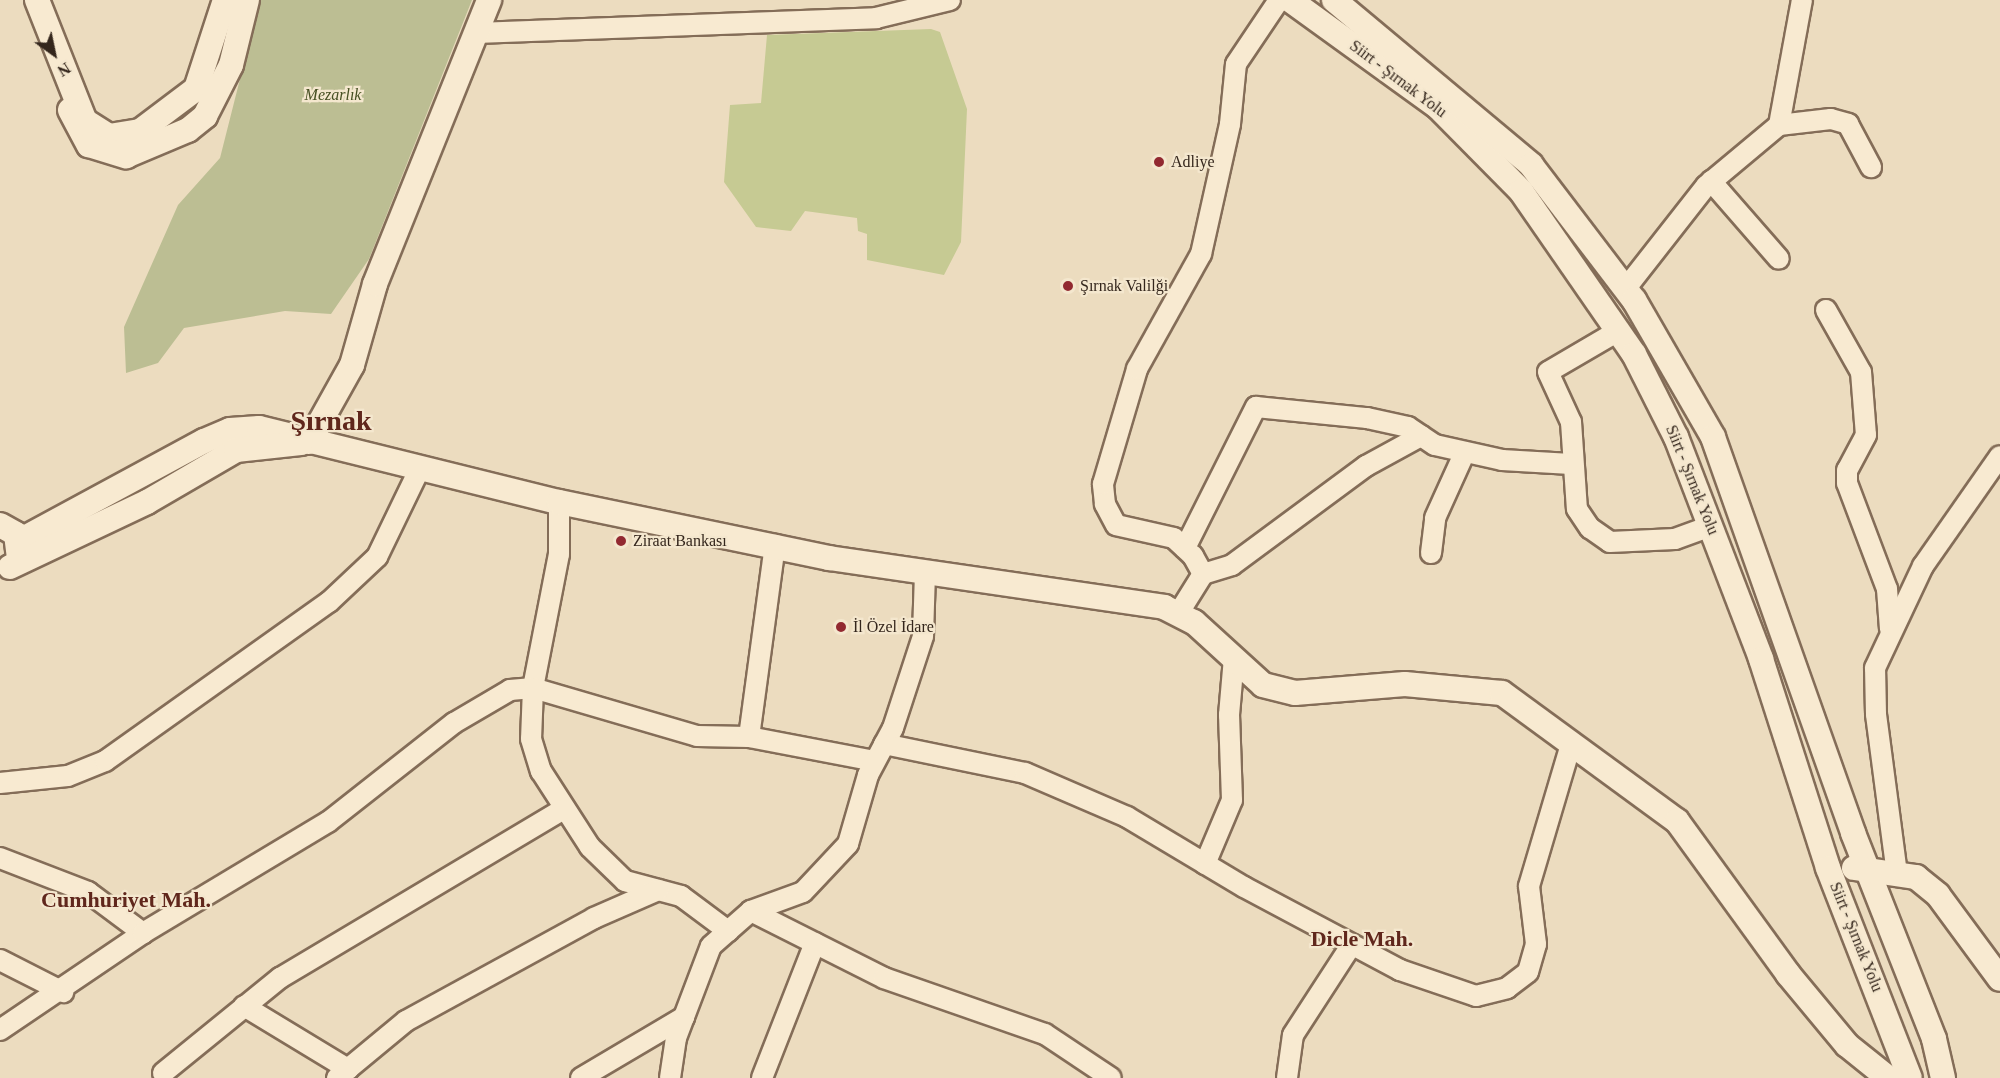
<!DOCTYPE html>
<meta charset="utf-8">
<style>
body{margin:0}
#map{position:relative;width:2000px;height:1078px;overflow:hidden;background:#ecdcbf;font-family:Georgia,serif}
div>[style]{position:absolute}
.green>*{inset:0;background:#c6ca93}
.cemetery>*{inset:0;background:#bcbe93}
.roads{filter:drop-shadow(2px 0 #846d58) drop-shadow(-2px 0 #846d58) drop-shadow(0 2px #846d58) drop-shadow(0 -2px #846d58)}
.minor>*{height:20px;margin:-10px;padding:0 10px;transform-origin:10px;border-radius:10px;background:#f8ead1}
.tertiary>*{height:24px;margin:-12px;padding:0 12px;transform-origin:12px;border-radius:12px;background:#f8ead1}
.dots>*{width:16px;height:16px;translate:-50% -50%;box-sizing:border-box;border:3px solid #f4e7ce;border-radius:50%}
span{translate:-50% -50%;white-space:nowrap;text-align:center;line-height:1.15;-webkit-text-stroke:4.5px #f4e7ce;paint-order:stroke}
.street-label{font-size:16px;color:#34261c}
.park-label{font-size:16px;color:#475023;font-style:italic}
.poi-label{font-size:16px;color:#34261c}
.left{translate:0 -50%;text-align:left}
.district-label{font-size:22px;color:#60271c;font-weight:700}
.town-label{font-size:28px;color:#60271c;font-weight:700}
.north{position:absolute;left:24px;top:24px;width:60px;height:60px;-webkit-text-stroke:4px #f4e7ce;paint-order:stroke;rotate:147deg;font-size:16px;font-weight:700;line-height:24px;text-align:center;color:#34261c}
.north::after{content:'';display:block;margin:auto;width:21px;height:27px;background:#34261c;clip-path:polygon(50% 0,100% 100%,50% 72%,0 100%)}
</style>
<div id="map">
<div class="green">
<i style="clip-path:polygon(931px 29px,940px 32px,967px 109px,961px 242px,944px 275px,867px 260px,867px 234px,858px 231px,857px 218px,805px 211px,791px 231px,756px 227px,724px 182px,730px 105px,761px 103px,767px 35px)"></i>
</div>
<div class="cemetery">
<i style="clip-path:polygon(260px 0,472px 0,369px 259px,331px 314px,285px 311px,184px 328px,158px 363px,126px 373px,124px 327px,178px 205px,220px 158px)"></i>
</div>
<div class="roads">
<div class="minor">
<i style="left:476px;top:33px;width:400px;rotate:-2.1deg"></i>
<i style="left:876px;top:18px;width:76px;rotate:-13.7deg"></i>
<i style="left:1779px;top:125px;width:127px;rotate:-79.6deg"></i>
<i style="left:1711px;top:181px;width:103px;rotate:48.9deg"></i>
<i style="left:1626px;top:288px;width:130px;rotate:-51.9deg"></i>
<i style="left:1706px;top:186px;width:95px;rotate:-39.9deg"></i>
<i style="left:1779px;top:125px;width:52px;rotate:-6.6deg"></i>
<i style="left:1831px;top:119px;width:18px;rotate:16deg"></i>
<i style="left:1848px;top:124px;width:49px;rotate:61.9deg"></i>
<i style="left:1826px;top:310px;width:71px;rotate:60.6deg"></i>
<i style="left:1861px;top:372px;width:63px;rotate:85.5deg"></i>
<i style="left:1866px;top:435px;width:40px;rotate:118deg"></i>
<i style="left:1847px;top:470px;width:13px;rotate:90deg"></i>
<i style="left:1847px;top:483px;width:113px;rotate:69.3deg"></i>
<i style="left:1887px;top:589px;width:40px;rotate:85.7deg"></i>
<i style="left:1618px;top:331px;width:81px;rotate:149.6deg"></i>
<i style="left:1548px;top:372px;width:55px;rotate:65.3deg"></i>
<i style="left:1571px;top:422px;width:87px;rotate:86.1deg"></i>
<i style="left:1577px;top:509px;width:23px;rotate:56deg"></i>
<i style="left:1590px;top:528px;width:24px;rotate:35deg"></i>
<i style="left:1610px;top:542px;width:65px;rotate:-2.6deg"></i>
<i style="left:1675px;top:539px;width:38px;rotate:-20deg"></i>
<i style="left:559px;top:502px;width:52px;rotate:90deg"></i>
<i style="left:559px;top:554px;width:136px;rotate:101deg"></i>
<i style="left:533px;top:688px;width:171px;rotate:16.3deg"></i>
<i style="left:697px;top:736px;width:52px;rotate:1.1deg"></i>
<i style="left:749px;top:737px;width:128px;rotate:10.8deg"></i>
<i style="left:1185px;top:548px;width:158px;rotate:-63.3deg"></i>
<i style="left:1256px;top:407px;width:112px;rotate:5.7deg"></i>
<i style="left:1367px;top:418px;width:42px;rotate:12.4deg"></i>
<i style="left:1408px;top:427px;width:32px;rotate:34deg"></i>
<i style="left:1435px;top:445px;width:69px;rotate:12.6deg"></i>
<i style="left:1502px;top:460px;width:69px;rotate:3.3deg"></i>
<i style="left:1431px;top:553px;width:35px;rotate:-83deg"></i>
<i style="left:1435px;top:518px;width:72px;rotate:-65.6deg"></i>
<i style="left:1203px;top:574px;width:30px;rotate:-17deg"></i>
<i style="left:1232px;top:565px;width:167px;rotate:-36.5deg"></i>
<i style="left:1366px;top:466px;width:63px;rotate:-28.6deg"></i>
<i style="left:1178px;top:614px;width:47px;rotate:-58deg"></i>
<i style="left:1203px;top:574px;width:21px;rotate:-119deg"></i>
<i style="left:1193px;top:556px;width:26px;rotate:-137deg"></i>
<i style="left:1174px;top:538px;width:59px;rotate:-167.4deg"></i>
<i style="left:1116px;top:525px;width:24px;rotate:-118deg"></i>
<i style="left:1105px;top:504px;width:20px;rotate:-96deg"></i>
<i style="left:1103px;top:484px;width:120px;rotate:-73.5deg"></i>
<i style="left:1137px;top:369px;width:132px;rotate:-60.9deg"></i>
<i style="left:1201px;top:254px;width:133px;rotate:-77.4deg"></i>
<i style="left:1230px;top:124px;width:60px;rotate:-84.3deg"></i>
<i style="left:1236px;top:64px;width:77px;rotate:-56.1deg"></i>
<i style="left:749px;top:737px;width:194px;rotate:-82.3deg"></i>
<i style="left:884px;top:744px;width:144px;rotate:11.6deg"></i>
<i style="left:1025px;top:773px;width:111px;rotate:23.3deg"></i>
<i style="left:1127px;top:817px;width:136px;rotate:30.9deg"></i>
<i style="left:1244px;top:887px;width:177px;rotate:28deg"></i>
<i style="left:1400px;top:970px;width:80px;rotate:18.9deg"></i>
<i style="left:1476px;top:996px;width:32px;rotate:-14deg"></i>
<i style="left:1507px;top:988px;width:26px;rotate:-37deg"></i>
<i style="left:1528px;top:972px;width:29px;rotate:-74deg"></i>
<i style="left:1536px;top:944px;width:58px;rotate:-96.9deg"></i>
<i style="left:1529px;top:886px;width:148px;rotate:-73.5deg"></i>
<i style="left:0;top:783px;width:68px;rotate:-5.9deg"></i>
<i style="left:68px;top:776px;width:40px;rotate:-22deg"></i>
<i style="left:105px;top:761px;width:275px;rotate:-35.4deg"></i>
<i style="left:329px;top:602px;width:66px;rotate:-43.2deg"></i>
<i style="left:377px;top:557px;width:97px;rotate:-64.2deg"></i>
<i style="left:0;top:858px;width:94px;rotate:21.1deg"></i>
<i style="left:88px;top:892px;width:69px;rotate:36.7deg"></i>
<i style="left:1205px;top:864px;width:69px;rotate:-67.1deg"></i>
<i style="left:1232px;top:800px;width:85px;rotate:-92deg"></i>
<i style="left:1229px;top:715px;width:57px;rotate:-85deg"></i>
<i style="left:1897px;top:874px;width:161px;rotate:-97.5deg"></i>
<i style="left:1876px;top:714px;width:46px;rotate:-91.2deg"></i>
<i style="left:1875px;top:668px;width:113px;rotate:-64.8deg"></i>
<i style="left:1923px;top:566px;width:134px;rotate:-55deg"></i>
<i style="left:751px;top:911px;width:149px;rotate:26.7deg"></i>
<i style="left:884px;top:978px;width:170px;rotate:19.2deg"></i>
<i style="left:1045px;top:1034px;width:79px;rotate:33.7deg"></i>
<i style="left:0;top:960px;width:71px;rotate:26.9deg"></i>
<i style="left:244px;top:1006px;width:122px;rotate:31.2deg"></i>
<i style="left:0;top:1030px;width:173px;rotate:-34.1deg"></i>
<i style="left:143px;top:933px;width:216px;rotate:-31deg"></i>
<i style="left:328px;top:822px;width:160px;rotate:-38.2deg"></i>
<i style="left:454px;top:723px;width:65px;rotate:-30.5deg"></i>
<i style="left:510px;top:690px;width:23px;rotate:-5deg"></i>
<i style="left:533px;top:688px;width:51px;rotate:92.2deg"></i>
<i style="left:531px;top:739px;width:34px;rotate:73deg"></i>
<i style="left:541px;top:771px;width:90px;rotate:57.2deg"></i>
<i style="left:590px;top:847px;width:49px;rotate:44.2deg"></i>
<i style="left:625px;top:881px;width:58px;rotate:15deg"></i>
<i style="left:681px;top:896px;width:59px;rotate:36.7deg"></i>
<i style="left:163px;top:1073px;width:151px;rotate:-39.1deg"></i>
<i style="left:280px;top:978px;width:328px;rotate:-30.8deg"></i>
<i style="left:337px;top:1078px;width:89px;rotate:-39.6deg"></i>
<i style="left:406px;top:1021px;width:214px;rotate:-28.7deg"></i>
<i style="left:594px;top:918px;width:70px;rotate:-23.6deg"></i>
<i style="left:581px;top:1078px;width:120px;rotate:-30.6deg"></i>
<i style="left:670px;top:1078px;width:40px;rotate:-81.5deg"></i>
<i style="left:676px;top:1038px;width:98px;rotate:-69.2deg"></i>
<i style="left:711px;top:946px;width:53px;rotate:-41.2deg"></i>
<i style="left:751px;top:911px;width:55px;rotate:-20.1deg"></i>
<i style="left:803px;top:892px;width:66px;rotate:-46.8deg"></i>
<i style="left:848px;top:844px;width:72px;rotate:-73.8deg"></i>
<i style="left:868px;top:775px;width:53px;rotate:-62deg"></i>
<i style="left:893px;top:728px;width:97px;rotate:-71.9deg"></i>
<i style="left:923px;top:636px;width:62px;rotate:-88.2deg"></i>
<i style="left:762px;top:1078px;width:145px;rotate:-68.6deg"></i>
<i style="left:1287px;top:1078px;width:43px;rotate:-82.1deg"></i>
<i style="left:1293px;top:1035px;width:108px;rotate:-57deg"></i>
</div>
<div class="tertiary">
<i style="left:37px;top:0;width:130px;rotate:68.4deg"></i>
<i style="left:85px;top:121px;width:28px;rotate:32deg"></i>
<i style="left:109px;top:136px;width:31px;rotate:-9deg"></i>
<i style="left:140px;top:131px;width:70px;rotate:-36.9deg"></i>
<i style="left:196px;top:89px;width:94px;rotate:-72deg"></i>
<i style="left:1290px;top:0;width:184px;rotate:35.9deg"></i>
<i style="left:1439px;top:108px;width:117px;rotate:45.3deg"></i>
<i style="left:1521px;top:191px;width:198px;rotate:55.3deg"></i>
<i style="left:1634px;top:354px;width:93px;rotate:63.2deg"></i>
<i style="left:1676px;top:437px;width:238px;rotate:69deg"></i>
<i style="left:1761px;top:659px;width:219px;rotate:72.2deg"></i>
<i style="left:1828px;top:868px;width:225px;rotate:68.7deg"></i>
<i style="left:1334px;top:0;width:257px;rotate:39.9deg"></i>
<i style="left:1531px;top:165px;width:170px;rotate:52.7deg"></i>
<i style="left:1634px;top:300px;width:158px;rotate:60deg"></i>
<i style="left:1713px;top:437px;width:420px;rotate:70.5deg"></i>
<i style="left:1853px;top:833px;width:221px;rotate:68.5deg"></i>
<i style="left:1934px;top:1039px;width:40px;rotate:77deg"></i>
<i style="left:70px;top:110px;width:40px;rotate:62deg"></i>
<i style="left:89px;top:145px;width:39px;rotate:17deg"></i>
<i style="left:126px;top:156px;width:67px;rotate:-22.8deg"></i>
<i style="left:188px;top:130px;width:22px;rotate:-39deg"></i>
<i style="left:205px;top:116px;width:57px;rotate:-63deg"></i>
<i style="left:231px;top:65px;width:67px;rotate:-76.2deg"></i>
<i style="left:309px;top:442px;width:88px;rotate:-60.8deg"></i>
<i style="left:352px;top:365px;width:84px;rotate:-74.1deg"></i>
<i style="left:375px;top:284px;width:306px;rotate:-68.1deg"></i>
<i style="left:0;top:525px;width:18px;rotate:29deg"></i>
<i style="left:16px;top:534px;width:23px;rotate:83deg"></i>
<i style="left:19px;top:541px;width:210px;rotate:-28.4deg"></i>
<i style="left:204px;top:441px;width:28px;rotate:-23deg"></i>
<i style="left:230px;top:430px;width:29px;rotate:-4deg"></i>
<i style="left:259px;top:428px;width:309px;rotate:13.9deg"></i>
<i style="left:559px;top:502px;width:276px;rotate:11.7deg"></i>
<i style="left:829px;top:558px;width:339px;rotate:8.3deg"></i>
<i style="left:1164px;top:607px;width:34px;rotate:27deg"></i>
<i style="left:1194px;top:622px;width:93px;rotate:42.4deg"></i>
<i style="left:1263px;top:685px;width:33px;rotate:14deg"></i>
<i style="left:1295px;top:693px;width:110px;rotate:-4.7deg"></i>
<i style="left:1405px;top:684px;width:97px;rotate:5.3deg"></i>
<i style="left:1502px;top:693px;width:217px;rotate:36.2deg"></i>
<i style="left:1677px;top:821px;width:189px;rotate:54deg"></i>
<i style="left:1788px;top:974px;width:92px;rotate:50.3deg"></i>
<i style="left:1847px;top:1045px;width:53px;rotate:38.8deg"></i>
<i style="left:10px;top:567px;width:152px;rotate:-25.4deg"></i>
<i style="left:147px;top:502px;width:103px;rotate:-30.3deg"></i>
<i style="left:236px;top:450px;width:65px;rotate:-6.1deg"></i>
<i style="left:1854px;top:868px;width:63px;rotate:8.3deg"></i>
<i style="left:1916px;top:877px;width:28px;rotate:39deg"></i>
<i style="left:1938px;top:895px;width:104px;rotate:53.6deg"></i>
</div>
</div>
<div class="dots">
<i style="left:1159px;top:162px;background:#922930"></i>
<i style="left:1068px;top:286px;background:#922930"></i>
<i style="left:621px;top:541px;background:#922930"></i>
<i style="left:841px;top:627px;background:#922930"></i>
</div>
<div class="street-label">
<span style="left:1398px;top:79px;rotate:37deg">Siirt - Şırnak Yolu</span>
<span style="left:1692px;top:480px;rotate:68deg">Siirt - Şırnak Yolu</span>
<span style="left:1856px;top:937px;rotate:68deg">Siirt - Şırnak Yolu</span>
</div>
<div class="park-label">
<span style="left:333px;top:95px">Mezarlık</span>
</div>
<div class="poi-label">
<span class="left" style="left:1171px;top:162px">Adliye</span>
<span class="left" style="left:1080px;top:286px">Şırnak Valilği</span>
<span class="left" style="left:633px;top:541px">Ziraat Bankası</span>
<span class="left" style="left:853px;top:627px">İl Özel İdare</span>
</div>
<div class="district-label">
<span style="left:126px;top:900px">Cumhuriyet Mah.</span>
<span style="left:1362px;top:939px">Dicle Mah.</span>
</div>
<div class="town-label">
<span style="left:331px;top:421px">Şırnak</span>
</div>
<div class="north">N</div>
</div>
